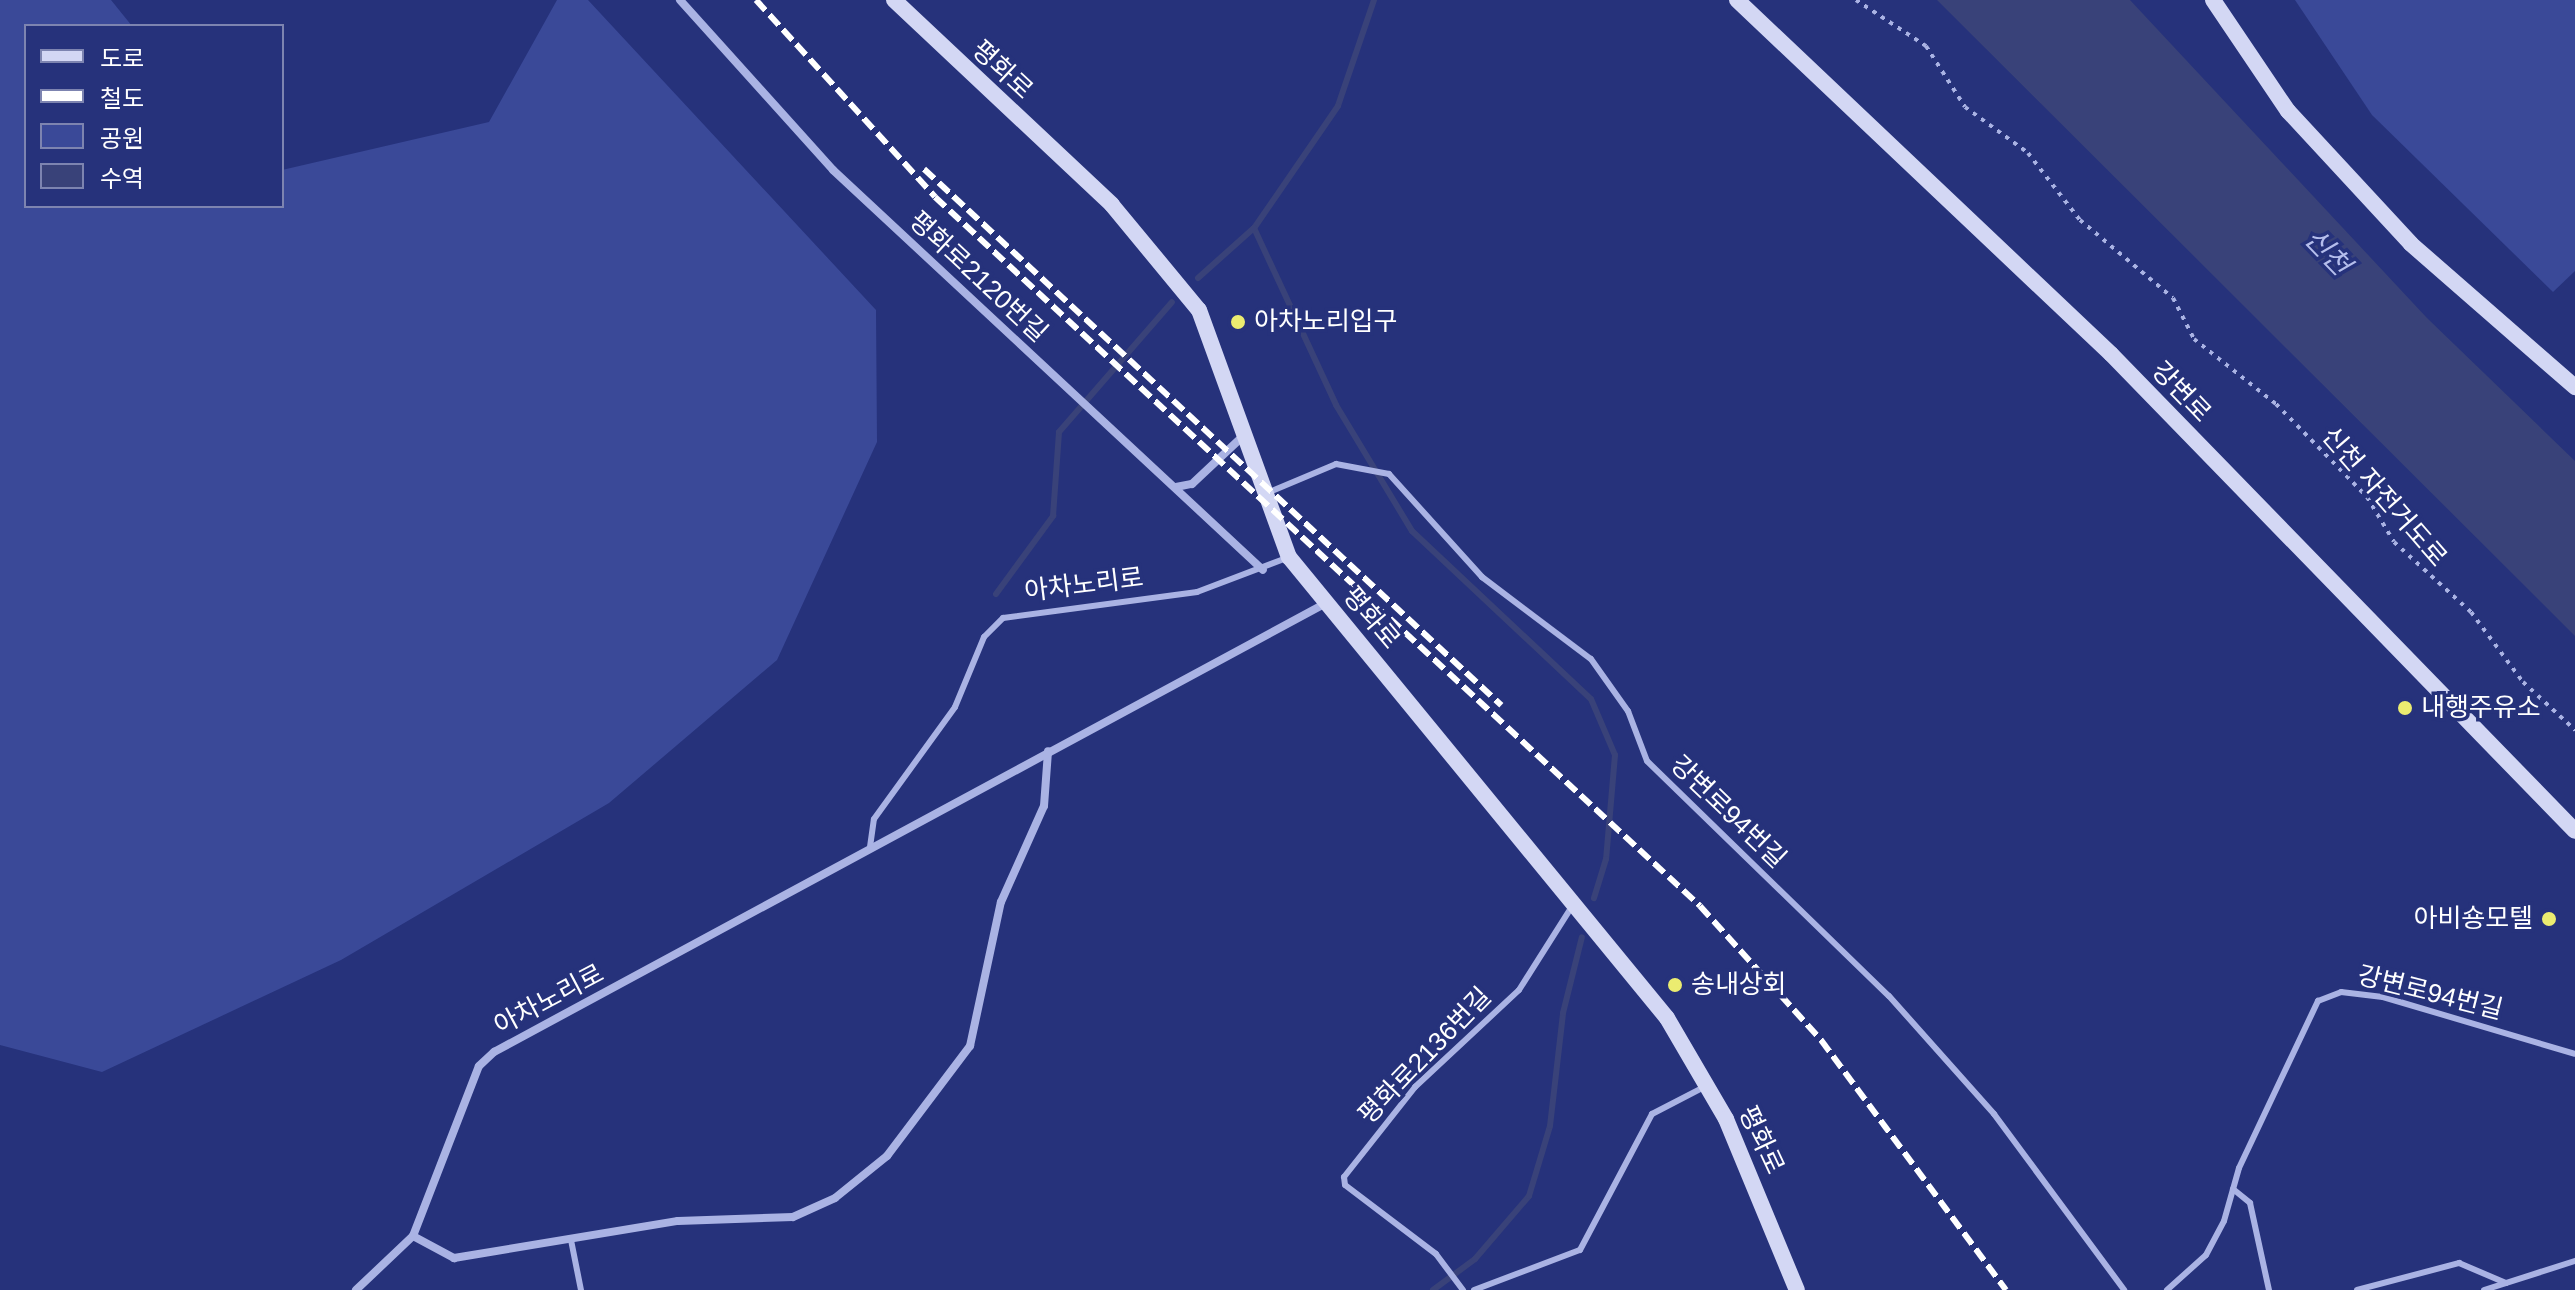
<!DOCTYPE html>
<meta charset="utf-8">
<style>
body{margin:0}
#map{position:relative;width:2575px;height:1290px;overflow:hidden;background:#26327b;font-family:Helvetica,"Noto Sans KR",sans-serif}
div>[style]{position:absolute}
.green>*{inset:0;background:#3a4998}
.water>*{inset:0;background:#394279}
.stream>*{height:6px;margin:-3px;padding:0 3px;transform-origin:3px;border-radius:3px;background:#394279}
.path>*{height:4px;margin-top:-2px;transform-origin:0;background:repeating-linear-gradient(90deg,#aab3e4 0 4px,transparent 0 10px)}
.lane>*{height:6px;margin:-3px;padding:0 3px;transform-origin:3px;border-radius:3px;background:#aab3e4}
.street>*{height:8px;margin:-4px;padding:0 4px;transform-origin:4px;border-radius:4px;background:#aab3e4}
.secondary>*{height:16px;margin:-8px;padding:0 8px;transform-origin:8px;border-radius:8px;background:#d3d7f4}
.rail>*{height:6px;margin-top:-3px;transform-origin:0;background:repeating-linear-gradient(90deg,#fff 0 14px,transparent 0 20px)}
.dots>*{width:22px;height:22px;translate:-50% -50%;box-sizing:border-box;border:4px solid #26327b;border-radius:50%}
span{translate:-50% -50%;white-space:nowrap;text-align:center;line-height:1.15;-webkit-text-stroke:7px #26327b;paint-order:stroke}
.street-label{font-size:26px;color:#fff}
.poi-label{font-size:26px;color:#fff}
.left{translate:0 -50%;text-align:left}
.right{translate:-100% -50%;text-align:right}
.water-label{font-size:28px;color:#b5beec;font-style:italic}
.legend{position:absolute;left:24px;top:24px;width:260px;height:184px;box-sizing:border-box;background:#26327b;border:2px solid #7d84b0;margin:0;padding:10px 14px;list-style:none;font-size:24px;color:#fff}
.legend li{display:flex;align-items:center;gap:16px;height:40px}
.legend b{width:40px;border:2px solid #7d84b0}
</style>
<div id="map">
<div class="green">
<i style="clip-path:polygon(0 0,111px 0,132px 26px,26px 26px,26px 206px,282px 206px,282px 170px,489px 122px,557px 0,588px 0,876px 310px,877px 442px,777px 660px,609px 803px,341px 960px,102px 1072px,0 1045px)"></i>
<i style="clip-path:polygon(2295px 0,2575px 0,2575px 271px,2553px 292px,2372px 115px)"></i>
</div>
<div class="water">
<i style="clip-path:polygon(1937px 0,2130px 0,2427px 318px,2575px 461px,2575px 636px)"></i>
</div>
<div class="stream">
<i style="left:1374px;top:0;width:112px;rotate:108.8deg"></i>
<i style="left:1338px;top:106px;width:148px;rotate:124.5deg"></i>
<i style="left:1254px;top:228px;width:195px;rotate:65.1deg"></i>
<i style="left:1336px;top:405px;width:147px;rotate:58.9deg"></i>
<i style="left:1412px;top:531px;width:245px;rotate:43.2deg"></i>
<i style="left:1591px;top:699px;width:61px;rotate:66.8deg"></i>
<i style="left:1615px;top:755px;width:104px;rotate:94.9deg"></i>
<i style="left:1606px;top:859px;width:41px;rotate:107.1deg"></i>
<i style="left:1198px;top:278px;width:75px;rotate:-41.8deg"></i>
<i style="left:996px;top:594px;width:97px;rotate:-53.8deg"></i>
<i style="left:1053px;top:516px;width:84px;rotate:-85.9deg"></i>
<i style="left:1059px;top:432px;width:172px;rotate:-49deg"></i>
<i style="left:1433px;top:1290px;width:52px;rotate:-36.4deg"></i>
<i style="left:1475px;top:1259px;width:83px;rotate:-49.4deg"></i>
<i style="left:1529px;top:1196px;width:73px;rotate:-73.3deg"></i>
<i style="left:1550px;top:1126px;width:114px;rotate:-83.4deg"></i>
<i style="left:1563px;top:1013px;width:78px;rotate:-76deg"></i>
</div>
<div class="path">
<i style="left:1856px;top:0;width:84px;rotate:33.3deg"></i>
<i style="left:1926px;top:46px;width:72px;rotate:57.4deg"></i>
<i style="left:1965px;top:107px;width:78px;rotate:36.1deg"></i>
<i style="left:2028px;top:153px;width:85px;rotate:52.2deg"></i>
<i style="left:2080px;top:220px;width:121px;rotate:40deg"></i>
<i style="left:2173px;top:298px;width:46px;rotate:62.9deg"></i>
<i style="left:2194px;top:339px;width:105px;rotate:38.4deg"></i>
<i style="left:2276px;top:404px;width:130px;rotate:45.6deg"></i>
<i style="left:2367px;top:497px;width:52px;rotate:59deg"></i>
<i style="left:2394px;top:542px;width:104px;rotate:42.3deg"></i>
<i style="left:2471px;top:612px;width:87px;rotate:53.4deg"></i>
<i style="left:2523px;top:682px;width:71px;rotate:42.7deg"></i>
</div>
<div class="lane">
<i style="left:1267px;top:493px;width:75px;rotate:-22.8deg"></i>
<i style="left:1336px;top:464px;width:54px;rotate:10.7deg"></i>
<i style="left:1389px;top:474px;width:139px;rotate:47.9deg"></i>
<i style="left:1482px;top:577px;width:136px;rotate:37deg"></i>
<i style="left:1591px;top:659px;width:64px;rotate:54.6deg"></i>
<i style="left:1628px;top:711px;width:53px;rotate:69.2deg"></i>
<i style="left:1647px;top:761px;width:337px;rotate:44.2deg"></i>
<i style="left:1889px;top:996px;width:158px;rotate:48.3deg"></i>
<i style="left:1994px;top:1114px;width:219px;rotate:53.5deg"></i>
<i style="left:870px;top:847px;width:28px;rotate:-82deg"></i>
<i style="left:874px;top:819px;width:138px;rotate:-54.1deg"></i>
<i style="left:955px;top:707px;width:76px;rotate:-67.5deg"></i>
<i style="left:984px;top:637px;width:27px;rotate:-45deg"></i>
<i style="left:1003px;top:618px;width:196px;rotate:-7.6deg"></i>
<i style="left:1197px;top:592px;width:98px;rotate:-20.8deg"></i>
<i style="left:2233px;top:1189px;width:22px;rotate:39deg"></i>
<i style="left:2250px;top:1203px;width:89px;rotate:77.7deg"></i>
<i style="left:571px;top:1240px;width:51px;rotate:78.7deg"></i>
<i style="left:1463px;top:1290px;width:45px;rotate:-126.9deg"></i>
<i style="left:1436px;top:1254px;width:114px;rotate:-142.8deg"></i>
<i style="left:1345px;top:1185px;width:8px;rotate:-97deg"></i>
<i style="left:1344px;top:1177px;width:115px;rotate:-51.7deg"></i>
<i style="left:1415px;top:1087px;width:142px;rotate:-43deg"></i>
<i style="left:1519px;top:990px;width:101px;rotate:-57.6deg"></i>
<i style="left:1474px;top:1290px;width:113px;rotate:-20.7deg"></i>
<i style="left:1580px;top:1250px;width:154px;rotate:-62.1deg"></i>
<i style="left:1652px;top:1114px;width:59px;rotate:-27.4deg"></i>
<i style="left:2167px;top:1290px;width:52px;rotate:-41.9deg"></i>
<i style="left:2206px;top:1255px;width:38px;rotate:-62deg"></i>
<i style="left:2224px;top:1221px;width:55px;rotate:-74.2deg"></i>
<i style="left:2239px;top:1168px;width:185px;rotate:-64.7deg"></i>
<i style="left:2318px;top:1001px;width:25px;rotate:-21deg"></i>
<i style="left:2341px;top:992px;width:42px;rotate:6.8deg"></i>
<i style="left:2383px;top:997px;width:200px;rotate:16.5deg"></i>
<i style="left:2357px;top:1290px;width:106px;rotate:-14.8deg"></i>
<i style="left:2459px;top:1263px;width:51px;rotate:23.1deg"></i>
<i style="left:2484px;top:1290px;width:96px;rotate:-17.7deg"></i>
</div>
<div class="street">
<i style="left:680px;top:0;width:229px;rotate:48deg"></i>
<i style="left:833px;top:170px;width:587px;rotate:42.93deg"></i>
<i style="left:1176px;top:487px;width:16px;rotate:-11deg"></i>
<i style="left:1192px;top:484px;width:69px;rotate:-43.2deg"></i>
<i style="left:413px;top:1236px;width:47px;rotate:28.2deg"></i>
<i style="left:454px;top:1258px;width:227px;rotate:-9.4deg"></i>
<i style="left:678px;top:1221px;width:115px;rotate:-2deg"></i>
<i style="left:793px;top:1217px;width:46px;rotate:-24.3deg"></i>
<i style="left:835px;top:1198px;width:67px;rotate:-38.9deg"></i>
<i style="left:887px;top:1156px;width:138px;rotate:-53deg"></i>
<i style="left:970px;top:1046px;width:147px;rotate:-77.9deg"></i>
<i style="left:1001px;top:902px;width:105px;rotate:-65.9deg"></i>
<i style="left:1044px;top:806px;width:55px;rotate:-85.8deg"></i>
<i style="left:356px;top:1290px;width:79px;rotate:-43.5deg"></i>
<i style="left:413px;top:1236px;width:182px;rotate:-68.8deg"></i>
<i style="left:479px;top:1066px;width:21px;rotate:-43deg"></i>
<i style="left:494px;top:1052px;width:945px;rotate:-28.35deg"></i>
</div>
<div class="secondary">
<i style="left:894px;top:0;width:299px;rotate:43.2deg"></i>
<i style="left:1112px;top:205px;width:136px;rotate:50.4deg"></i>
<i style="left:1199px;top:310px;width:263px;rotate:70deg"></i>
<i style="left:1289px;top:557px;width:596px;rotate:50.65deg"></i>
<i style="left:1667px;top:1018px;width:117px;rotate:59.7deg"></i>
<i style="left:1726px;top:1119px;width:185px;rotate:67.5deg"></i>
<i style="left:1737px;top:0;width:515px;rotate:43.43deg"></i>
<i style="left:2111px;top:354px;width:665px;rotate:45.79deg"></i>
<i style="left:2213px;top:0;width:134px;rotate:56deg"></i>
<i style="left:2288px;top:111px;width:181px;rotate:47.2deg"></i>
<i style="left:2411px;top:244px;width:218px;rotate:41.1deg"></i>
</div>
<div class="rail">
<i style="left:756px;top:0;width:266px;rotate:47.7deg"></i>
<i style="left:935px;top:197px;width:1043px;rotate:42.82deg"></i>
<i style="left:1700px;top:906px;width:181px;rotate:47.9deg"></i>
<i style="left:1821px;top:1040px;width:311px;rotate:53.5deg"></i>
<i style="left:924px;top:169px;width:788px;rotate:42.89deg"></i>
</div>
<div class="dots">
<i style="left:1238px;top:322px;background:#ebec70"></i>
<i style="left:2405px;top:708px;background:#ebec70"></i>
<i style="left:2549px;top:919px;background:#ebec70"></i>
<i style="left:1675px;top:985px;background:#ebec70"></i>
</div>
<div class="street-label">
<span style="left:1002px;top:70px;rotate:43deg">평화로</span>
<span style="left:978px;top:277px;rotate:43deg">평화로2120번길</span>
<span style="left:2181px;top:392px;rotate:46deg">강변로</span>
<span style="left:2384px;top:497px;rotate:49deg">신천 자전거도로</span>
<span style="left:1084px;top:585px;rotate:-7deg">아차노리로</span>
<span style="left:1371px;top:618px;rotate:50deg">평화로</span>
<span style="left:1728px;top:812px;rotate:44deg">강변로94번길</span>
<span style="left:2430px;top:993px;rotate:14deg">강변로94번길</span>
<span style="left:549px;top:1000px;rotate:-28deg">아차노리로</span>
<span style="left:1425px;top:1056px;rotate:-46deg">평화로2136번길</span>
<span style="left:1761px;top:1140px;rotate:65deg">평화로</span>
</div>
<div class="poi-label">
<span class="left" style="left:1254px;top:322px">아차노리입구</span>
<span class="left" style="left:2421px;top:708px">내행주유소</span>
<span class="right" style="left:2533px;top:919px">아비숑모텔</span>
<span class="left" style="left:1691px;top:985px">송내상회</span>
</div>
<div class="water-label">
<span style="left:2327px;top:252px;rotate:46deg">신천</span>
</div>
<ul class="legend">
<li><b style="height:10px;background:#d3d7f4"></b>도로</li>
<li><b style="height:10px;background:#fff"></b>철도</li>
<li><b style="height:22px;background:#3a4998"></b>공원</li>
<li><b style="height:22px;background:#394279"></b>수역</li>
</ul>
</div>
